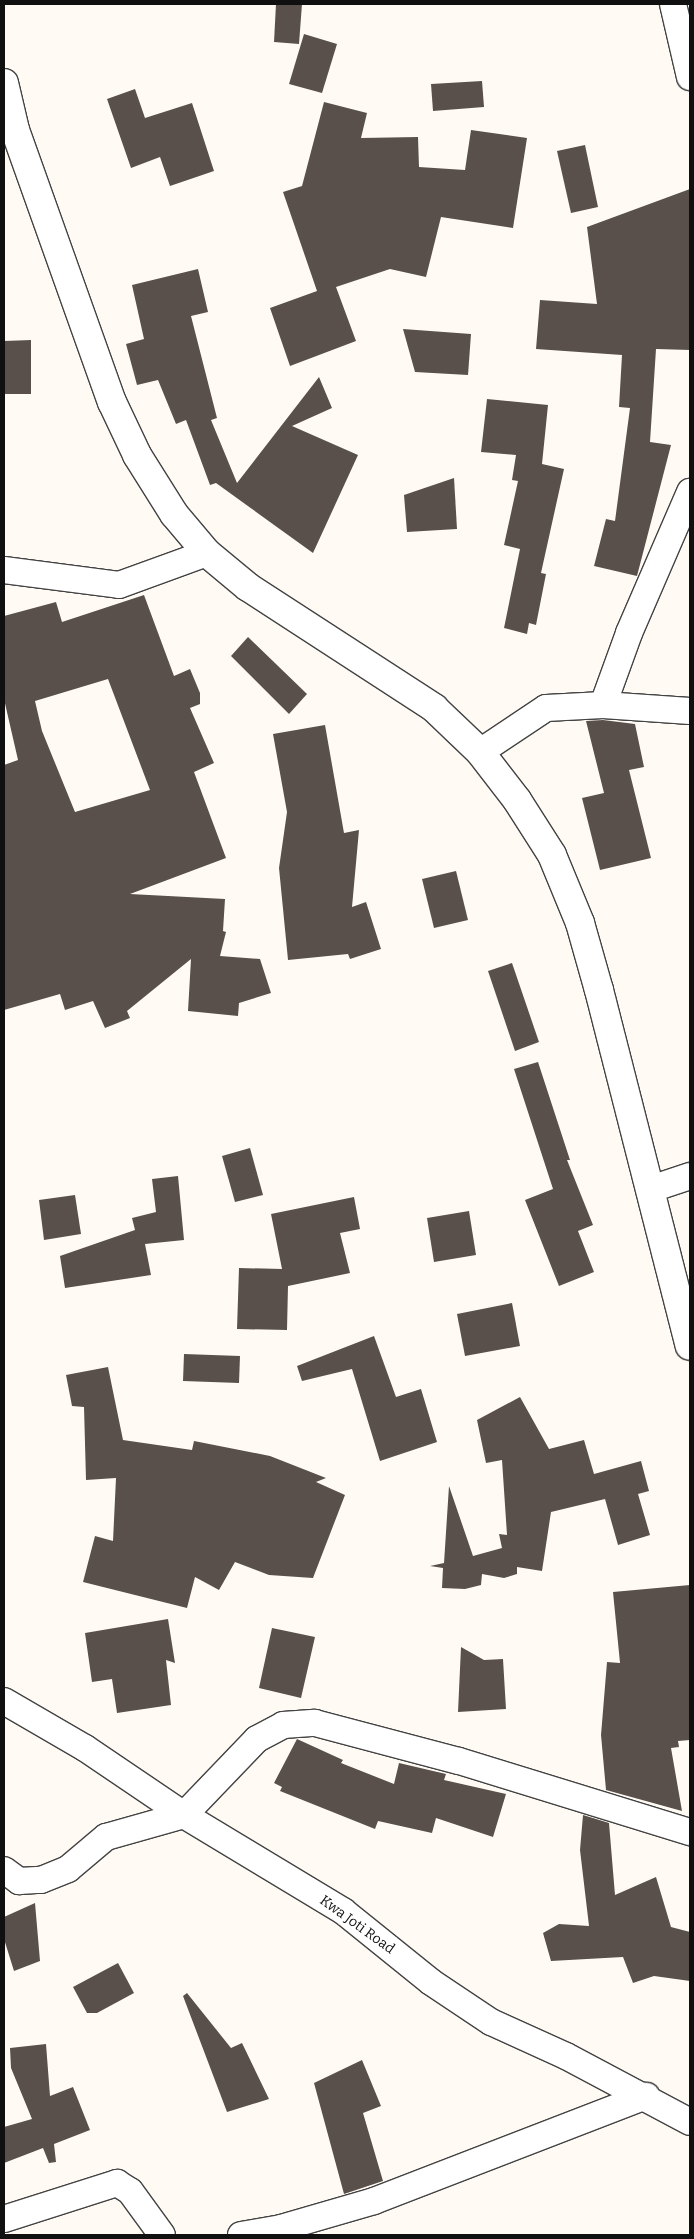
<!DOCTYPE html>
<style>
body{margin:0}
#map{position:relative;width:694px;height:2239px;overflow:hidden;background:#fffbf4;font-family:Bitter,serif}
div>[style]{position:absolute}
.building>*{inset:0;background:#59504c}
.roads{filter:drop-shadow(1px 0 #434343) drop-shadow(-1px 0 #434343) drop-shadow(0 1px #434343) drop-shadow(0 -1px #434343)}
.minor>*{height:26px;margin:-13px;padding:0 13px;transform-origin:13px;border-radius:13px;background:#fff}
.tertiary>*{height:28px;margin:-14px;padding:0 14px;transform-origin:14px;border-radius:14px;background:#fff}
span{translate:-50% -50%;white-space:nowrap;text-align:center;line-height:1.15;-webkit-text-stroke:5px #fff;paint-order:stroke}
.street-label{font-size:14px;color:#101010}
.frame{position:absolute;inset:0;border:5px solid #101010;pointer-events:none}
</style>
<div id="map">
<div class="building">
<i style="clip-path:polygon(276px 4px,302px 4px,299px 44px,274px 42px)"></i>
<i style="clip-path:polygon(304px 34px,337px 44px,322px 93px,289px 84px)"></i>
<i style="clip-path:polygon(482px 81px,484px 107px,433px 111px,431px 84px)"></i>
<i style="clip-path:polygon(135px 89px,145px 118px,192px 103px,214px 171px,170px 186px,160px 157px,131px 168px,107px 99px)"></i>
<i style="clip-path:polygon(324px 102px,367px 113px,361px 138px,418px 137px,419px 167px,465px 170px,471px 130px,527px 138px,513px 228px,441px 217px,426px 277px,390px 269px,336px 287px,356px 341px,290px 366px,270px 308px,317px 291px,283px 192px,302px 186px)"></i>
<i style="clip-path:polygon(585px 145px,598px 207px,571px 213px,557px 151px)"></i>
<i style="clip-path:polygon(690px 189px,690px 350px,656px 349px,650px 442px,671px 445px,637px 576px,594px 566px,606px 519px,615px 521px,630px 408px,619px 407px,622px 355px,536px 349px,540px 300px,597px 304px,587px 227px)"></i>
<i style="clip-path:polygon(198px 269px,208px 312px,191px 316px,217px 418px,211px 420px,237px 483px,319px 377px,332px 408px,292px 426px,358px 455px,313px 553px,216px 483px,210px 485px,186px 420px,176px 424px,158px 380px,137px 385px,126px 344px,144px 339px,132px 285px)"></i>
<i style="clip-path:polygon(403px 329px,471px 334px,468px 375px,415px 372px)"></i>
<i style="clip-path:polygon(31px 340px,31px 394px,4px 394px,4px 341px)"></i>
<i style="clip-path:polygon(487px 399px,548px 405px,542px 464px,564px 469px,541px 573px,546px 574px,536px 625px,529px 623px,527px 634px,504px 628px,520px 549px,504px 545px,518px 481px,512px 480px,516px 455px,481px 452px)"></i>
<i style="clip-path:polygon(454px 478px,457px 529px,407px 532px,404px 495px)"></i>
<i style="clip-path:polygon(evenodd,144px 595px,174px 676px,190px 669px,200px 693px,200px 704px,190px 708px,214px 763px,194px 772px,226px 858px,130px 894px,225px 899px,223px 931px,226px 932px,220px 956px,260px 959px,271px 993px,239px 1003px,238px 1016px,188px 1011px,191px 959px,127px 1011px,130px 1018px,105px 1028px,93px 1001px,65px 1010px,60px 994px,4px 1010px,4px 765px,18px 760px,4px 699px,4px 616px,56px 602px,62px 622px,144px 595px,108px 679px,150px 790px,75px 812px,42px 731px,35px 701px,108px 679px)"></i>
<i style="clip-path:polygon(248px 637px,307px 694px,289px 714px,231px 656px)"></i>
<i style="clip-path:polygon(603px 720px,635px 724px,644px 767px,629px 770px,651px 858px,600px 870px,582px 798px,604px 793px,586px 721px)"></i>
<i style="clip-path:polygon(325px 725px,344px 833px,359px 830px,352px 907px,366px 902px,381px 949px,350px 959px,348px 954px,288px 960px,279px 868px,287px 812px,273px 734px)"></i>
<i style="clip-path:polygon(456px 871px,468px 920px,434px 928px,422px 879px)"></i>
<i style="clip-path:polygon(512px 963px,539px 1042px,515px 1051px,488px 971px)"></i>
<i style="clip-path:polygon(538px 1062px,570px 1160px,567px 1160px,593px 1225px,578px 1231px,594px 1272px,559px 1286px,525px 1200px,553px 1189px,514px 1069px)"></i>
<i style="clip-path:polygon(250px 1148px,263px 1195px,235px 1202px,222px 1156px)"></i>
<i style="clip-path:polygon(178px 1176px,184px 1240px,145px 1244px,151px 1275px,65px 1288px,60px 1256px,135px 1230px,132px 1218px,156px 1212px,152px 1179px)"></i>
<i style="clip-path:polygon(75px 1195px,81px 1234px,44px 1240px,39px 1200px)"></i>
<i style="clip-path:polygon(354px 1197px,360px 1229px,340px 1233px,350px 1273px,288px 1286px,287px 1330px,237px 1329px,239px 1268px,282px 1269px,271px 1214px)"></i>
<i style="clip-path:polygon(469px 1211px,476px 1255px,434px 1262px,427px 1218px)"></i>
<i style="clip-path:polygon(512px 1303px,520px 1346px,465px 1356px,457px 1314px)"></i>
<i style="clip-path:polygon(374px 1336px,396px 1397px,421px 1389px,437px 1442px,380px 1461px,352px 1369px,302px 1381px,297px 1366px)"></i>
<i style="clip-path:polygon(184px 1354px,240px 1356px,239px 1383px,183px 1381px)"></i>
<i style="clip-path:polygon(108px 1367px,123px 1440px,192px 1450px,194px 1441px,270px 1456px,326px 1478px,316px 1482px,345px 1495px,313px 1578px,269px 1575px,235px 1562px,219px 1590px,195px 1577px,187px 1608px,83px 1582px,95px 1536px,113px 1541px,116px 1478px,86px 1480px,84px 1407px,72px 1406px,66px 1375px)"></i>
<i style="clip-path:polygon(520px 1397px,549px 1449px,584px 1440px,594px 1474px,641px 1461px,649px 1491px,638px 1494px,650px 1535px,618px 1545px,605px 1499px,551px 1512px,542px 1571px,517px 1567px,517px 1574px,504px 1578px,482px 1574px,481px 1585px,465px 1589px,442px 1588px,443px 1568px,430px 1566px,444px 1563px,449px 1486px,473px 1556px,502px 1548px,499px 1534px,507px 1535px,502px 1460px,486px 1463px,477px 1420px)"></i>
<i style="clip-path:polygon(690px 1585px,690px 1740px,678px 1741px,679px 1747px,671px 1748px,682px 1811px,606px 1790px,601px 1735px,607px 1662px,620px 1663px,613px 1592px)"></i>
<i style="clip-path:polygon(168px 1619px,175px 1663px,166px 1660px,171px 1705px,117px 1713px,112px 1679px,92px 1682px,85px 1633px)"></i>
<i style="clip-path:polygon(272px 1628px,315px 1637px,301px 1698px,259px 1688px)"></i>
<i style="clip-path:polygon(461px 1647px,484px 1660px,503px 1659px,506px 1709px,458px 1712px)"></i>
<i style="clip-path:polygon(297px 1739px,343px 1760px,341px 1763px,394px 1784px,399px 1763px,446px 1774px,444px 1780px,506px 1794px,493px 1837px,436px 1818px,432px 1833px,378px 1821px,375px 1829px,280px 1791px,282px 1787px,274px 1783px)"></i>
<i style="clip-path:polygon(583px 1815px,609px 1823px,615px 1895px,656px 1877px,671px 1927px,690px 1932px,690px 1981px,654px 1976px,633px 1983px,623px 1957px,551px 1961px,543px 1933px,559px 1924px,589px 1926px,580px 1850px)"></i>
<i style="clip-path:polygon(35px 1903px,40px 1961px,14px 1971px,4px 1939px,4px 1917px)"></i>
<i style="clip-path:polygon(118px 1963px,134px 1993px,97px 2013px,87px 2013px,73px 1987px)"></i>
<i style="clip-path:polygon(187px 1993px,231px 2048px,242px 2043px,269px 2099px,227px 2112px,183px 1996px)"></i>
<i style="clip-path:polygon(46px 2044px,50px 2096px,73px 2087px,90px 2130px,54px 2144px,56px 2162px,49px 2163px,43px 2148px,4px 2163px,4px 2127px,32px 2119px,11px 2068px,10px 2048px)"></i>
<i style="clip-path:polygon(362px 2060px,381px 2106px,363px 2113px,383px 2181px,344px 2194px,314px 2083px)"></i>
</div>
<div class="roads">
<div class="minor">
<i style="left:673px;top:4px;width:75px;rotate:76.9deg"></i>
<i style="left:4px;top:570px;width:116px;rotate:7.4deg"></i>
<i style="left:119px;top:585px;width:94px;rotate:-20deg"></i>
<i style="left:603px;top:705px;width:77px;rotate:-70.1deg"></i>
<i style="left:629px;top:633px;width:154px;rotate:-66.6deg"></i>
<i style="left:480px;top:752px;width:79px;rotate:-33.7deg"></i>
<i style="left:546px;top:708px;width:57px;rotate:-3deg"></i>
<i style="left:603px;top:705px;width:87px;rotate:3.9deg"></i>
<i style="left:651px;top:1189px;width:41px;rotate:-18.4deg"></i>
<i style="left:4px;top:1701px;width:94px;rotate:30.1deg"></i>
<i style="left:85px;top:1748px;width:120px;rotate:34.1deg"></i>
<i style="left:184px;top:1815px;width:186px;rotate:31.1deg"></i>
<i style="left:343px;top:1911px;width:113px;rotate:38.9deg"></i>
<i style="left:431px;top:1982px;width:72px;rotate:33.7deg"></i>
<i style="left:491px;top:2022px;width:82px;rotate:24.4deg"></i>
<i style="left:566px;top:2056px;width:140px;rotate:28deg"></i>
<i style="left:4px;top:1870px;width:19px;rotate:36deg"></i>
<i style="left:19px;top:1881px;width:22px;rotate:-3deg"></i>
<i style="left:41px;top:1880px;width:29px;rotate:-22deg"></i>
<i style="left:68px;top:1869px;width:50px;rotate:-40.1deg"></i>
<i style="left:106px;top:1837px;width:81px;rotate:-15.8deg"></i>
<i style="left:184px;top:1815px;width:105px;rotate:-46.2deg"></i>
<i style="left:257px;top:1739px;width:30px;rotate:-28deg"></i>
<i style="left:283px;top:1725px;width:32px;rotate:-4deg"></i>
<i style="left:315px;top:1723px;width:149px;rotate:14.8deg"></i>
<i style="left:459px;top:1761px;width:242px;rotate:17.1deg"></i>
<i style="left:4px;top:2219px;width:119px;rotate:-17.7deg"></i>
<i style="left:117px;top:2183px;width:15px;rotate:32deg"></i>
<i style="left:130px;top:2191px;width:54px;rotate:54deg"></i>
<i style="left:241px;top:2235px;width:41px;rotate:-9.9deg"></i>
<i style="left:281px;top:2228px;width:97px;rotate:-16.2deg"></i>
<i style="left:374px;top:2201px;width:292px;rotate:-21.1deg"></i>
</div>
<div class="tertiary">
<i style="left:4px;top:83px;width:48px;rotate:76.8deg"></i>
<i style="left:15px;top:130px;width:289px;rotate:70.4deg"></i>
<i style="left:112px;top:402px;width:59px;rotate:64.7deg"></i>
<i style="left:137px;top:455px;width:70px;rotate:57.9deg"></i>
<i style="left:174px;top:514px;width:51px;rotate:49.8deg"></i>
<i style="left:207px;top:553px;width:53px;rotate:39.7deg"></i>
<i style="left:248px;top:587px;width:222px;rotate:33deg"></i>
<i style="left:434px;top:708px;width:64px;rotate:43.7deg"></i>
<i style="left:480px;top:752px;width:61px;rotate:52.4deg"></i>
<i style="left:517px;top:800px;width:65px;rotate:57.5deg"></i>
<i style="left:552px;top:855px;width:74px;rotate:67.6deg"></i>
<i style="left:580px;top:923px;width:70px;rotate:74.2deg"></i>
<i style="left:599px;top:990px;width:367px;rotate:75.7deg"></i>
</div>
</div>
<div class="street-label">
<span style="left:357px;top:1925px;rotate:36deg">Kwa Joti Road</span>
</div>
<div class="frame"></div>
</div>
